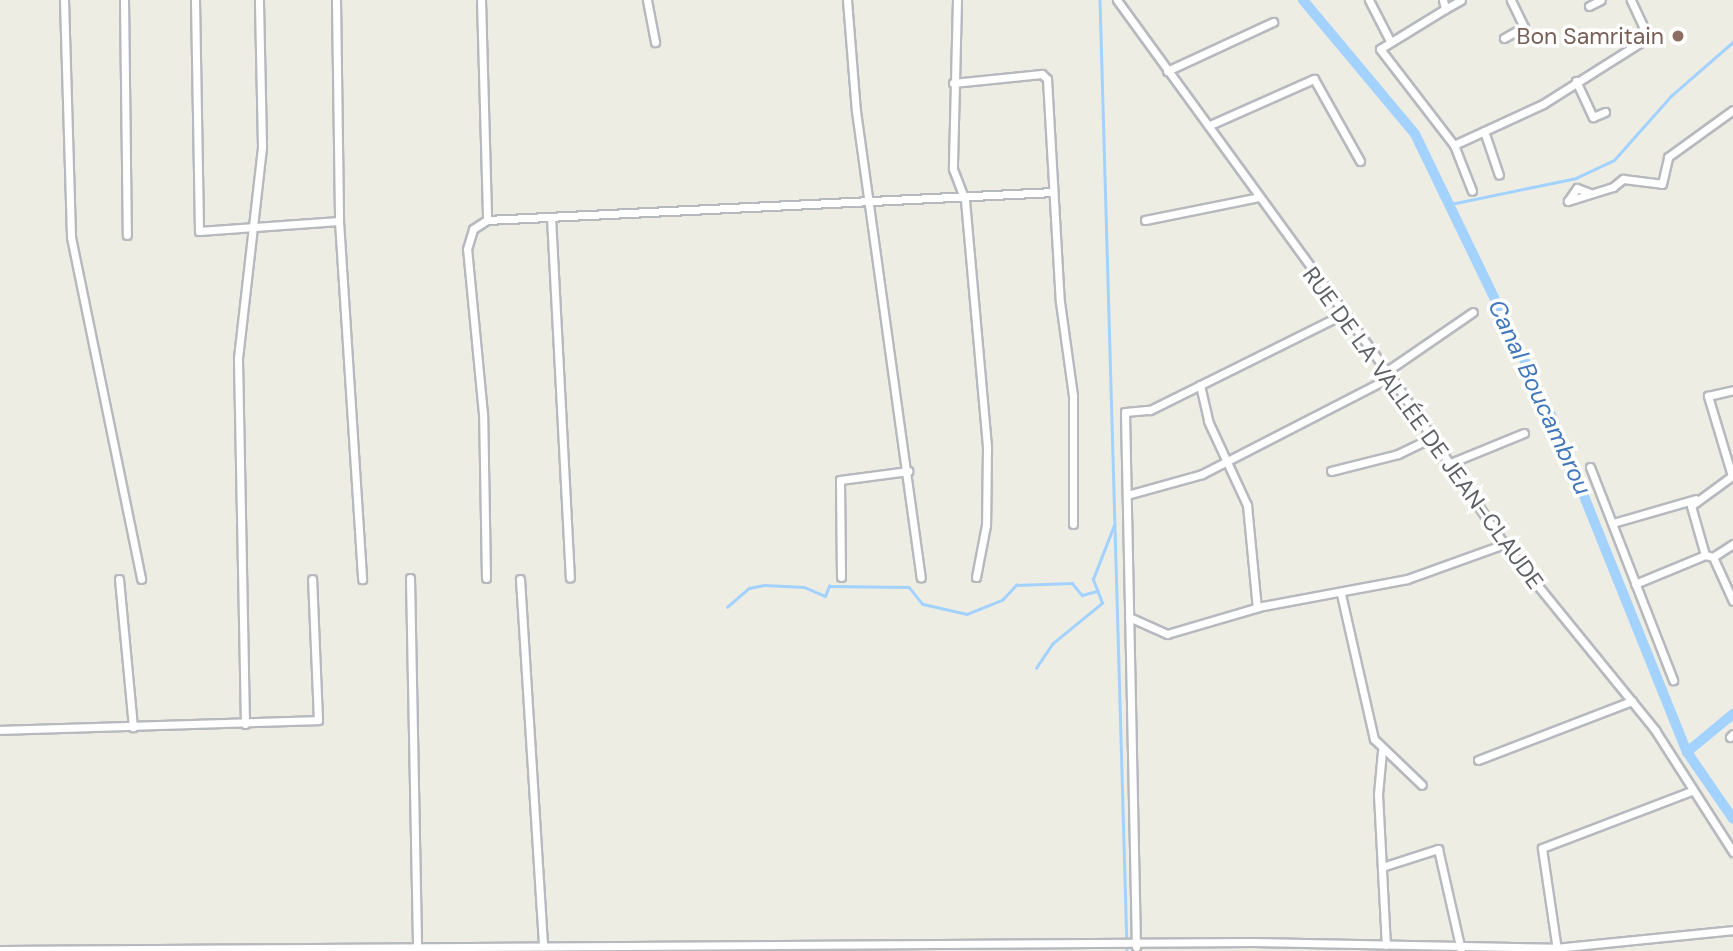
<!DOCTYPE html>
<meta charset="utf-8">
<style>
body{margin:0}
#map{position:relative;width:1733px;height:951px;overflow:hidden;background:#eeede4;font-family:"DM Sans",sans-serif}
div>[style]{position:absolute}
.stream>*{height:2.5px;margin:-1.25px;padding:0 1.25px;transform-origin:1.25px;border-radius:1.25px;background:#a3d2ff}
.canal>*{height:10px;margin:-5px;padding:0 5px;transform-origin:5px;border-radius:5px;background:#a3d2ff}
.roads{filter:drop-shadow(2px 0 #b6b9be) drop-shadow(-2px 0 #b6b9be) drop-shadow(0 2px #b6b9be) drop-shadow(0 -2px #b6b9be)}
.street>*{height:7px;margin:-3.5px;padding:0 3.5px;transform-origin:3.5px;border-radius:3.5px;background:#fff}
.dots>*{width:19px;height:19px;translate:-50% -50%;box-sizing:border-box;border:4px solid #fff;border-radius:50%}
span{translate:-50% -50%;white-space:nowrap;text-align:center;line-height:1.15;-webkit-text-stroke:7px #fff;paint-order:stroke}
.education-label{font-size:23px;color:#785e54}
.right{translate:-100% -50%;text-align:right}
.street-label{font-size:23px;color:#5c5f64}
.water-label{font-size:24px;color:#4277ba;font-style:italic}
</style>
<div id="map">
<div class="stream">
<i style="left:1100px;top:0;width:951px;rotate:88.37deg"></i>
<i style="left:1446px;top:205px;width:133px;rotate:-11.7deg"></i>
<i style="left:1576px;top:178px;width:42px;rotate:-25.3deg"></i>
<i style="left:1614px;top:160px;width:86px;rotate:-48.3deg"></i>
<i style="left:1671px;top:96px;width:82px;rotate:-41.1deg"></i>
<i style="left:727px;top:607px;width:29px;rotate:-41deg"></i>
<i style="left:749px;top:588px;width:15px;rotate:-11deg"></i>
<i style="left:764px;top:585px;width:40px;rotate:2.9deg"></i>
<i style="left:804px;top:587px;width:23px;rotate:23deg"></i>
<i style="left:825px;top:596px;width:11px;rotate:-68deg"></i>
<i style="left:829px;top:586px;width:80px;rotate:0.7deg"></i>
<i style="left:909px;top:587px;width:22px;rotate:51deg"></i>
<i style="left:923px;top:604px;width:45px;rotate:12.8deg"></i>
<i style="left:967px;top:614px;width:38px;rotate:-22deg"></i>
<i style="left:1002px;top:600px;width:21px;rotate:-47deg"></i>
<i style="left:1016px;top:585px;width:56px;rotate:-2deg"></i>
<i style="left:1072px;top:583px;width:16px;rotate:50deg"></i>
<i style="left:1082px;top:595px;width:16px;rotate:-15deg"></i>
<i style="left:1036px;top:668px;width:29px;rotate:-56deg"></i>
<i style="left:1052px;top:644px;width:65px;rotate:-39.4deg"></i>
<i style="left:1102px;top:603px;width:26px;rotate:-111deg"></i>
<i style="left:1093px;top:579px;width:58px;rotate:-68.7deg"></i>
</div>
<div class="canal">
<i style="left:1303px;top:0;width:175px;rotate:50.1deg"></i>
<i style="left:1415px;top:134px;width:322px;rotate:64.2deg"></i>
<i style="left:1555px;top:424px;width:354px;rotate:68.1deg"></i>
<i style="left:1687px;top:752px;width:81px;rotate:55.5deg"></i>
<i style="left:1687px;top:752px;width:60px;rotate:-39.6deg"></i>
</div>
<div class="roads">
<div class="street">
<i style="left:64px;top:0;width:237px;rotate:88.3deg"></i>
<i style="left:71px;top:237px;width:349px;rotate:78.4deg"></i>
<i style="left:124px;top:0;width:235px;rotate:89.3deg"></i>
<i style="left:195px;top:0;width:231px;rotate:89deg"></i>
<i style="left:199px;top:231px;width:140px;rotate:-4.1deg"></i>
<i style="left:336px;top:0;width:221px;rotate:89.2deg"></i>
<i style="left:339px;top:221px;width:359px;rotate:86.3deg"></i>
<i style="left:481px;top:0;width:220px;rotate:88.4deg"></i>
<i style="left:647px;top:0;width:43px;rotate:79.2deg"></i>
<i style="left:847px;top:0;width:111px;rotate:85.4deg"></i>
<i style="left:856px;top:111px;width:471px;rotate:82.1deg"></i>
<i style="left:957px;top:0;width:169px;rotate:91.4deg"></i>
<i style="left:953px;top:169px;width:33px;rotate:69deg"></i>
<i style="left:965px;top:200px;width:249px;rotate:84.9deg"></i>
<i style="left:987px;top:448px;width:77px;rotate:90.7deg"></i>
<i style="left:986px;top:525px;width:53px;rotate:100.9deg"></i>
<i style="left:1117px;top:0;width:466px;rotate:54deg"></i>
<i style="left:1391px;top:377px;width:202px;rotate:55.9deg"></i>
<i style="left:1504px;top:544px;width:240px;rotate:50.9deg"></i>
<i style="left:1655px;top:730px;width:145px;rotate:57.4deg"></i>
<i style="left:1369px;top:0;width:46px;rotate:62.9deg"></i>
<i style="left:1443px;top:0;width:9px;rotate:77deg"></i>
<i style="left:1445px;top:9px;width:18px;rotate:-29deg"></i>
<i style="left:1589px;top:6px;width:13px;rotate:-27deg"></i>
<i style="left:1445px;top:9px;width:76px;rotate:148.4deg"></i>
<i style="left:1380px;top:49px;width:121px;rotate:52.4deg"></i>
<i style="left:1454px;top:145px;width:49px;rotate:68.6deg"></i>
<i style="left:1504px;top:38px;width:23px;rotate:-29deg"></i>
<i style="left:1524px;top:27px;width:30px;rotate:-116deg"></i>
<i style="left:1167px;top:71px;width:117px;rotate:-24.8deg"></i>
<i style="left:1576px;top:81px;width:40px;rotate:65deg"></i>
<i style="left:1593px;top:117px;width:13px;rotate:-23deg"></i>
<i style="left:953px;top:83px;width:89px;rotate:-5.8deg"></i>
<i style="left:1042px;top:74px;width:7px;rotate:45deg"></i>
<i style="left:1047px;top:79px;width:223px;rotate:86.7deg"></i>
<i style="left:1060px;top:302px;width:95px;rotate:82.1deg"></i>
<i style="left:1073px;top:396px;width:128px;rotate:90deg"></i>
<i style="left:1210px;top:125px;width:114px;rotate:-23.9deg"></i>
<i style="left:1314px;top:79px;width:94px;rotate:60.7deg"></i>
<i style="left:1484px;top:131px;width:46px;rotate:71.2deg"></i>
<i style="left:1454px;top:145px;width:98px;rotate:-24.7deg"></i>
<i style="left:1543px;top:104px;width:116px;rotate:-32.3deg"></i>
<i style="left:1641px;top:42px;width:16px;rotate:-83deg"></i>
<i style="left:1643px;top:26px;width:29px;rotate:-115deg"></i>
<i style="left:1590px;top:193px;width:14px;rotate:-159deg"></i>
<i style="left:1577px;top:188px;width:16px;rotate:125deg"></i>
<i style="left:1568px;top:201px;width:47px;rotate:-17.3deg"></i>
<i style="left:1613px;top:187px;width:13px;rotate:-39deg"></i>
<i style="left:1623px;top:179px;width:39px;rotate:7deg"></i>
<i style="left:1662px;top:184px;width:28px;rotate:-77deg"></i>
<i style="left:1668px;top:157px;width:80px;rotate:-35.9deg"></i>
<i style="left:551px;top:217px;width:361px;rotate:87deg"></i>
<i style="left:1145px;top:220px;width:116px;rotate:-11.4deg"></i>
<i style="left:1387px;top:371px;width:104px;rotate:-34.5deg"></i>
<i style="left:1200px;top:385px;width:37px;rotate:77deg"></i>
<i style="left:1208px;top:421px;width:93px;rotate:65.1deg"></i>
<i style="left:1247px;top:505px;width:103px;rotate:84.5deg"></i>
<i style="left:1448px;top:464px;width:82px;rotate:-22.2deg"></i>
<i style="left:1590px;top:467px;width:229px;rotate:68.7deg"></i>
<i style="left:1331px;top:471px;width:69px;rotate:-14.2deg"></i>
<i style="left:1398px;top:454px;width:37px;rotate:-26deg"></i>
<i style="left:1127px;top:495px;width:78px;rotate:-15.6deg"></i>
<i style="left:1202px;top:474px;width:212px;rotate:-27.2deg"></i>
<i style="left:1613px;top:523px;width:86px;rotate:-16.1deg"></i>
<i style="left:1705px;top:555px;width:51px;rotate:-105.9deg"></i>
<i style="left:1691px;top:506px;width:51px;rotate:-36.2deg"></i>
<i style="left:1732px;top:476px;width:84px;rotate:-106.7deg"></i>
<i style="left:1708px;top:396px;width:26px;rotate:-13deg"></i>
<i style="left:1713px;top:557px;width:24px;rotate:-33deg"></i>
<i style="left:841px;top:577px;width:97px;rotate:-90.6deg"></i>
<i style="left:840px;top:480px;width:69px;rotate:-7.5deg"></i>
<i style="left:410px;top:578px;width:365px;rotate:88.9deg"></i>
<i style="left:486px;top:578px;width:164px;rotate:-91deg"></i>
<i style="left:483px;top:414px;width:166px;rotate:-95.5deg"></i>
<i style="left:467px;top:249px;width:21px;rotate:-73deg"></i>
<i style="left:473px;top:229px;width:17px;rotate:-33deg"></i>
<i style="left:487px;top:220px;width:567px;rotate:-2.83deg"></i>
<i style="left:119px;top:579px;width:149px;rotate:84.6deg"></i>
<i style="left:520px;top:579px;width:368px;rotate:86.4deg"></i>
<i style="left:1635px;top:584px;width:76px;rotate:-22.5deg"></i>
<i style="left:1705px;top:555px;width:8px;rotate:14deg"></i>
<i style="left:1713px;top:557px;width:48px;rotate:65.6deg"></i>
<i style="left:1341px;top:594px;width:149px;rotate:77.2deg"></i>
<i style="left:1374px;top:739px;width:66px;rotate:43.8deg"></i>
<i style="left:1129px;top:617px;width:42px;rotate:24.1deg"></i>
<i style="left:1167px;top:634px;width:100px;rotate:-16.3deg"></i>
<i style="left:1263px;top:606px;width:147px;rotate:-10.6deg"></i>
<i style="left:1407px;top:579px;width:103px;rotate:-19.8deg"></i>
<i style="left:245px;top:724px;width:366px;rotate:-91.1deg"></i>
<i style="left:238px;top:358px;width:213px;rotate:-83.5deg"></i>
<i style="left:262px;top:146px;width:146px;rotate:-91.2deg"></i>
<i style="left:0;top:730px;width:318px;rotate:-1.8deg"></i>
<i style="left:318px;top:720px;width:141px;rotate:-92.4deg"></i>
<i style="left:1730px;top:737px;width:4px;rotate:-45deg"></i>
<i style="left:1382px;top:751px;width:43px;rotate:95.3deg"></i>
<i style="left:1378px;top:794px;width:151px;rotate:87deg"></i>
<i style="left:1478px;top:760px;width:165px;rotate:-21deg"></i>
<i style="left:1385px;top:866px;width:56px;rotate:-17.8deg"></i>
<i style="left:1438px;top:849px;width:104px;rotate:77.2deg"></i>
<i style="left:1136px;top:947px;width:535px;rotate:-91.18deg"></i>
<i style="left:1125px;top:412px;width:25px;rotate:-5deg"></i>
<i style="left:1150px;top:410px;width:216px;rotate:-26.4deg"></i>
<i style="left:0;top:950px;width:1253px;rotate:-0.37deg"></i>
<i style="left:1253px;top:942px;width:303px;rotate:1.1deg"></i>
<i style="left:1556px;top:948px;width:178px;rotate:-5.8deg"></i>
<i style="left:1557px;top:950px;width:103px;rotate:-98.4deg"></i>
<i style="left:1542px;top:848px;width:160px;rotate:-20.9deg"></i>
</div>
</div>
<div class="dots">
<i style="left:1678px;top:36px;background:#8d6e63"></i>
</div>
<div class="education-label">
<span class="right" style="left:1664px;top:36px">Bon Samritain</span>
</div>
<div class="street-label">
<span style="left:1423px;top:428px;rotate:54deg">RUE DE LA VALLÉE DE JEAN-CLAUDE</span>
</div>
<div class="water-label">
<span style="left:1540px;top:397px;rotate:65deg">Canal Boucambrou</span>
</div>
</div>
